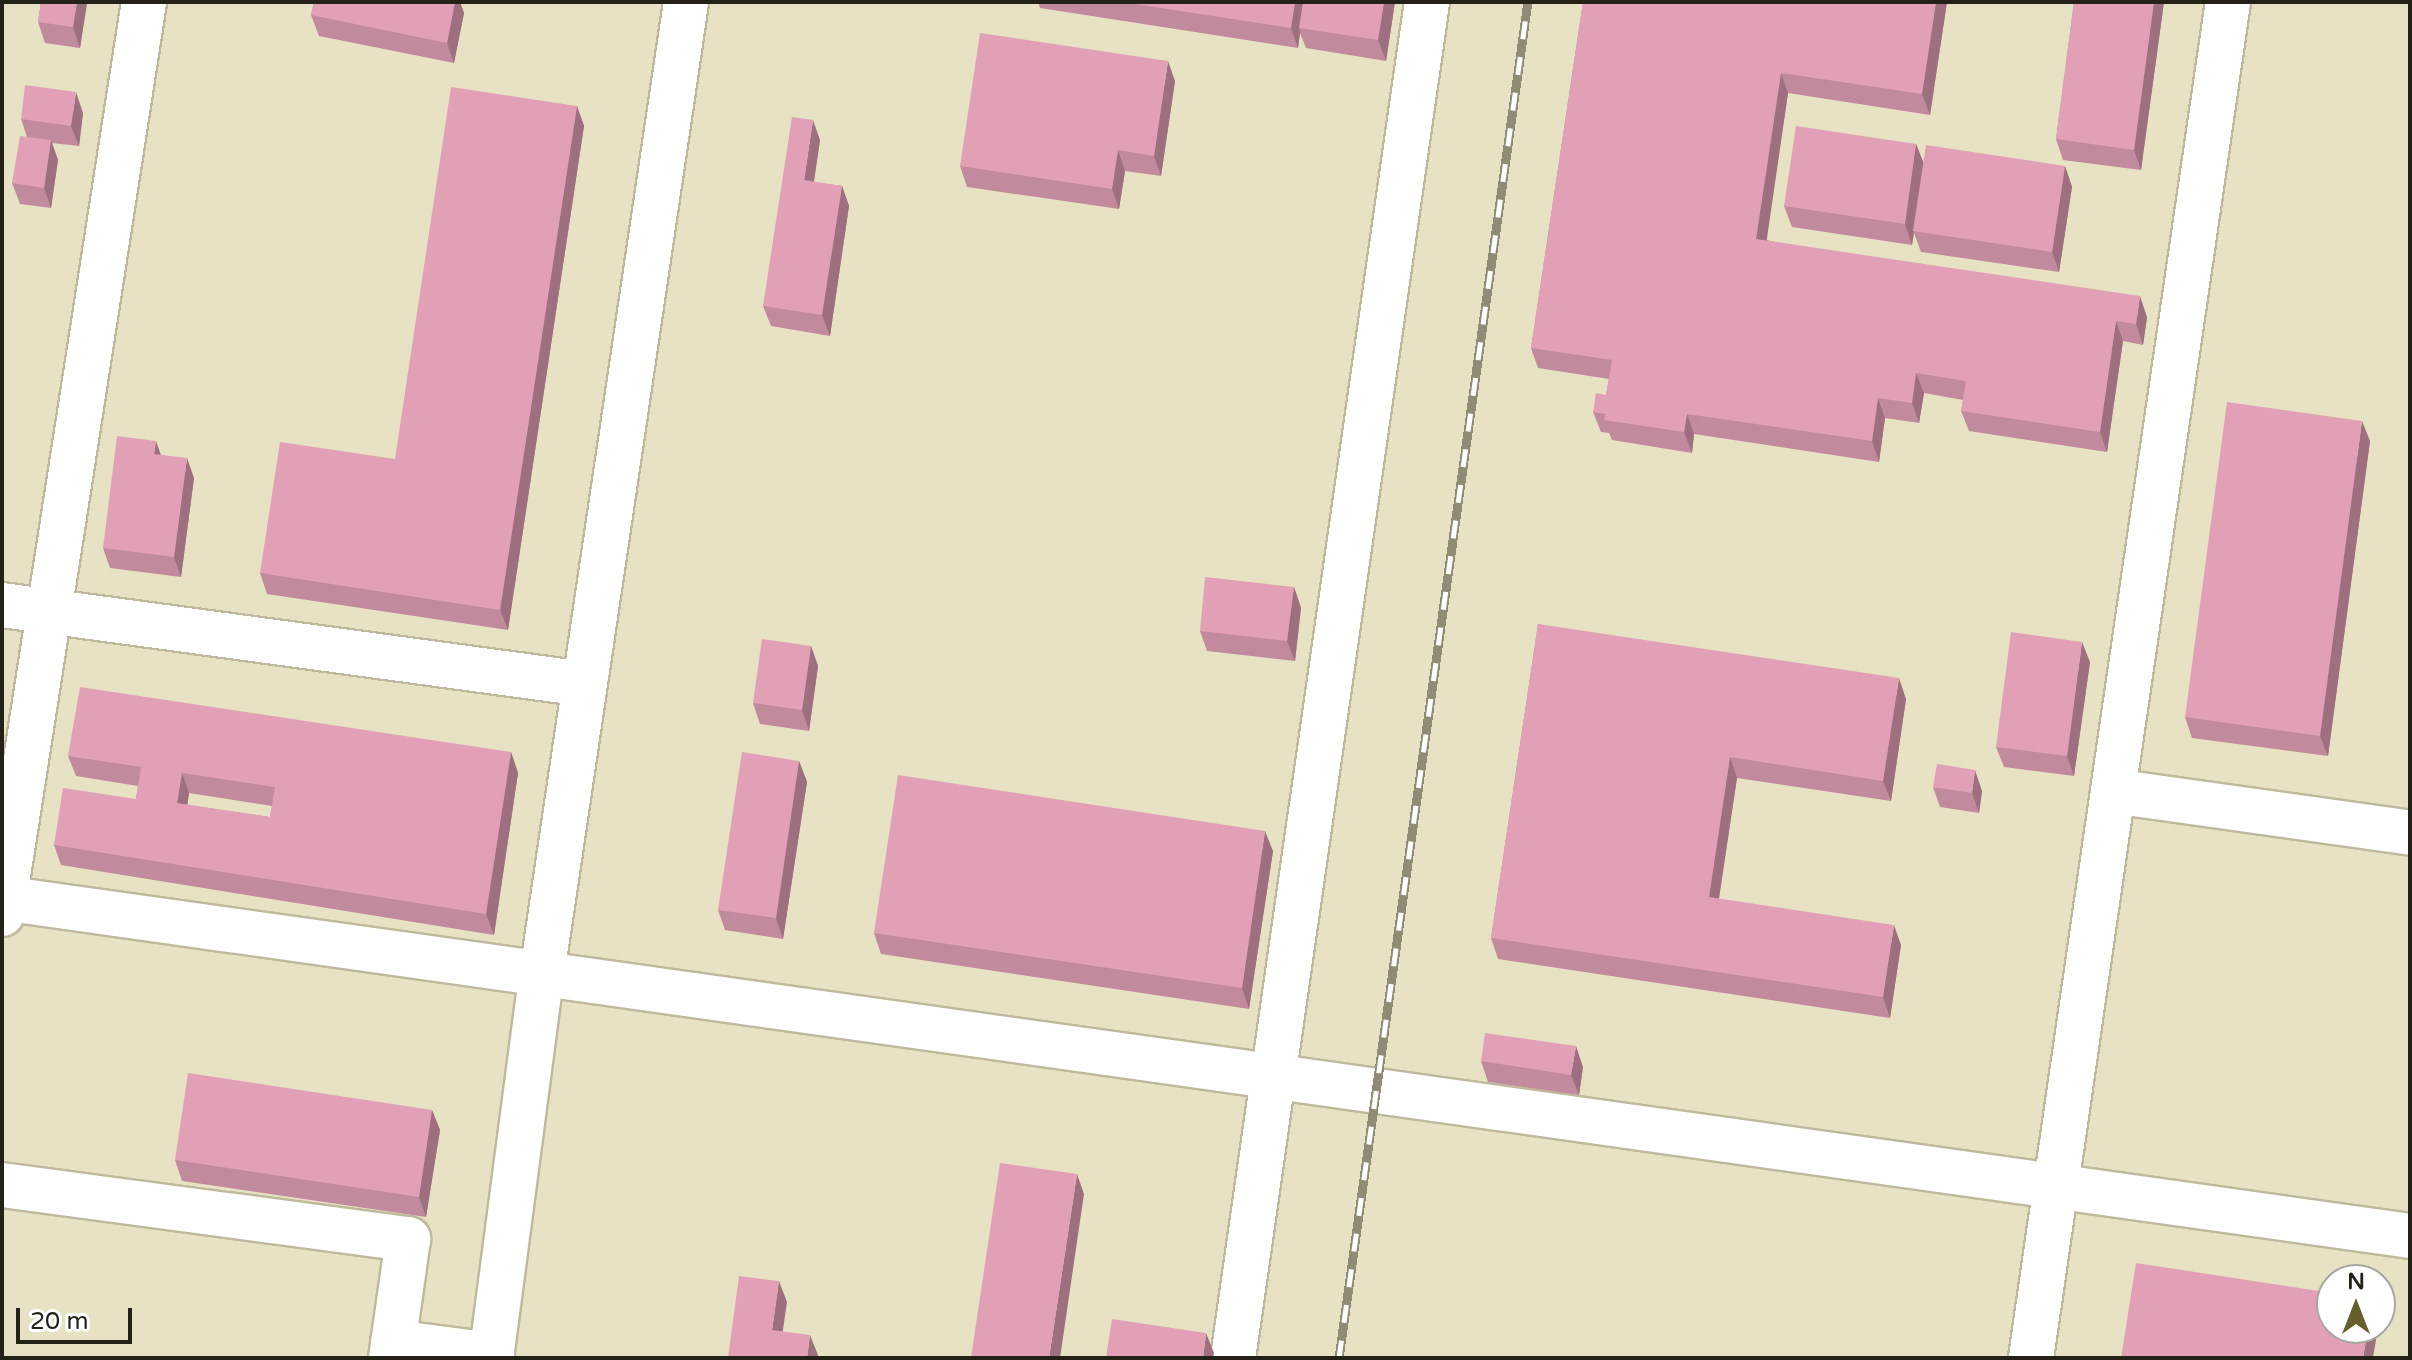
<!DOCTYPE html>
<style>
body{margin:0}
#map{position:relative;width:2412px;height:1360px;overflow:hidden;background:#e7e2c3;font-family:"Varela Round",sans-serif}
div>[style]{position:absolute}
.roads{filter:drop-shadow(2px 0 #beb99c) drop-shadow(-2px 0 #beb99c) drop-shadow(0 2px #beb99c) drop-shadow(0 -2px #beb99c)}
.minor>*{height:44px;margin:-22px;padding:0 22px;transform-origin:22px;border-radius:22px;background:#fff}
.rail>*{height:9px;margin-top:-4.5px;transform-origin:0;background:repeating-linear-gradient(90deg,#fff 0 18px,#8f8b75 0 36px);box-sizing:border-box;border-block:2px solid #8f8b75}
.wall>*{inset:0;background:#c28a9d}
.shaded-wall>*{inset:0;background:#9e707f}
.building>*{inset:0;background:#e1a0b6}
span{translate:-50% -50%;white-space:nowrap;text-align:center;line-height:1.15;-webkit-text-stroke:8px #fff;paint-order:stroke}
.frame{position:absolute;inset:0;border:4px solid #242216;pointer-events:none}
.north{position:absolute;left:2316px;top:1264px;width:80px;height:80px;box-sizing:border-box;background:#fff;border:2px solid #a7a7a2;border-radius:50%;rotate:0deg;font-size:22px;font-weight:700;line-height:32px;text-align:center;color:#242216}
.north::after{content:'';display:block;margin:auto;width:28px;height:36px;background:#665e2b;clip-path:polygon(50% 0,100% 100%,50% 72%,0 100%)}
.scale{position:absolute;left:16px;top:1308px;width:116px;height:36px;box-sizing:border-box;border:4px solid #242216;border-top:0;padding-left:10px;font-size:24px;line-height:28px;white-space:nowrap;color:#242216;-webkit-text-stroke:6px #fff;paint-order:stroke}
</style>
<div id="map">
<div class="roads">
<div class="minor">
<i style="left:2px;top:605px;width:588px;rotate:7.72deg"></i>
<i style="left:2113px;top:791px;width:797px;rotate:-81.71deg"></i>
<i style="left:2px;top:898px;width:2432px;rotate:7.99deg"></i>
<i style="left:2px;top:914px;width:923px;rotate:-81.15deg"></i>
<i style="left:2px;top:1185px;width:410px;rotate:7.6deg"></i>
<i style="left:408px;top:1239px;width:120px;rotate:98.1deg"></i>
<i style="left:393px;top:1342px;width:100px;rotate:7.5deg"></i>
<i style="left:491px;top:1358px;width:388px;rotate:-82.5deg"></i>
<i style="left:542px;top:973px;width:982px;rotate:-81.56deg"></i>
<i style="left:1233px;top:1358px;width:1370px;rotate:-81.86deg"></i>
<i style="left:2031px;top:1358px;width:573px;rotate:-81.77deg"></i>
<i style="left:2113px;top:791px;width:300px;rotate:8deg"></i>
</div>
</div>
<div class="rail">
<i style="left:1339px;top:1358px;width:1369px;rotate:-82.07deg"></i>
</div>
<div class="wall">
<i style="clip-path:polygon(41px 2px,86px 2px,80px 48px,45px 43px,38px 22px)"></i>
<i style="clip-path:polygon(314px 2px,460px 2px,464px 13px,454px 63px,319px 36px,311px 15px)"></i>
<i style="clip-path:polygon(1038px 2px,1395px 2px,1386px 61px,1306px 48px,1300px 33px,1298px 48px,1040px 8px)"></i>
<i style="clip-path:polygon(1583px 2px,1947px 2px,1930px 115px,1788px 93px,1766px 240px,2147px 317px,2143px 345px,2123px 341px,2107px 452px,1969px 431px,1961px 411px,1963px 400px,1924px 393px,1919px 423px,1885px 418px,1879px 462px,1694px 434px,1692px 453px,1612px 440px,1609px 433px,1601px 432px,1593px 412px,1606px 395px,1609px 379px,1538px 368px,1531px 348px)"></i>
<i style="clip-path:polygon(2074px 2px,2164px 2px,2141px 170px,2063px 160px,2056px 139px)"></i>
<i style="clip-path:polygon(1175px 81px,1161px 176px,1125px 171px,1119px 209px,967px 187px,960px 166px)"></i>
<i style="clip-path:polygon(577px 106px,584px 126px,508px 630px,267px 594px,260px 573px,395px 459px)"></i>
<i style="clip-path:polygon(83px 113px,79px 146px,52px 143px,58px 160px,51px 208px,20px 204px,12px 183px,27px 137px,21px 119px)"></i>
<i style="clip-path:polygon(820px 140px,814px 182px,842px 186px,849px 206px,830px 336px,771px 326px,763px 306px)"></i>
<i style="clip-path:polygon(1916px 144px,1924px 164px,2065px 166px,2072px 187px,2059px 272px,1921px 252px,1914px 233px,1912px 245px,1792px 227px,1784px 206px)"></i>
<i style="clip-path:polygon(2370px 441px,2328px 756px,2192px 738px,2185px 717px)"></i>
<i style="clip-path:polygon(161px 455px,194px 478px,181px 577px,110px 568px,103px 548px)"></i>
<i style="clip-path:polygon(1294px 587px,1301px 608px,1295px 661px,1207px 651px,1200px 631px)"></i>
<i style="clip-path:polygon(1538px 624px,1906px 699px,1891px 801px,1737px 778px,1719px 899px,1901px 945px,1890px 1018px,1498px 959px,1491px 938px)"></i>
<i style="clip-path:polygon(811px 646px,818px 666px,809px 731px,760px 724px,753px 703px)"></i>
<i style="clip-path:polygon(2090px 662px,2074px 776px,2004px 767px,1996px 747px)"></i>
<i style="clip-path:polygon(evenodd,511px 752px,518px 773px,494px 935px,61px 865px,54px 845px,136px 799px,138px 786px,76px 776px,68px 756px,511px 752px,189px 793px,272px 806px,270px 817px,187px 805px,189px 793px)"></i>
<i style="clip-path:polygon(799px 761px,807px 782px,783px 939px,725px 930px,718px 910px)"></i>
<i style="clip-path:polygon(1933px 787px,1982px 791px,1979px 813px,1940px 807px)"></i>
<i style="clip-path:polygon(1273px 851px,1249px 1009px,881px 954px,874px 933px)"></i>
<i style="clip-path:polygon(1481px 1061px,1583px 1067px,1579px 1095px,1488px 1082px)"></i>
<i style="clip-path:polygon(432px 1110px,440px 1130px,426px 1217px,182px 1181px,175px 1160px)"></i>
</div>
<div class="shaded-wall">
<i style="clip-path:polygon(77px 2px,86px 2px,87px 4px,80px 48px,73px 27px)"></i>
<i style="clip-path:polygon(455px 2px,460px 2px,464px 13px,454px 63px,447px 43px)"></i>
<i style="clip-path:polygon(1295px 2px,1305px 2px,1299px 28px,1300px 33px,1298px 48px,1291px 28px)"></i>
<i style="clip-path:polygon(1384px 2px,1395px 2px,1386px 61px,1378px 40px)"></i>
<i style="clip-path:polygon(1936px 2px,1947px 2px,1930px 115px,1922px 94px)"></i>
<i style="clip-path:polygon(2154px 2px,2164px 2px,2141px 170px,2134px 150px)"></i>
<i style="clip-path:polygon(1168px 61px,1175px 81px,1161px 176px,1154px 156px)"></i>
<i style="clip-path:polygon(1781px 73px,1788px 93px,1764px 259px,1756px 239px)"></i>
<i style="clip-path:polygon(76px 92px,83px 113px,79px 146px,71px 126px)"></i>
<i style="clip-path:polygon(577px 106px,584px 126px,508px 630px,500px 610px)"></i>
<i style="clip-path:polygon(813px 120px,820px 140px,811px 200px,804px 180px)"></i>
<i style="clip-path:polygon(51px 140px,58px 160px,51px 208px,44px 188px)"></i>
<i style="clip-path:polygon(1916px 144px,1924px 164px,1912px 245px,1905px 224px)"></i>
<i style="clip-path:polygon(1118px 150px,1125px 171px,1119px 209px,1112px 189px)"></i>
<i style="clip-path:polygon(2065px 166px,2072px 187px,2059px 272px,2052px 252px)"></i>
<i style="clip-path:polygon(842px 186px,849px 206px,830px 336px,822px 315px)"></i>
<i style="clip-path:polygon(2140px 296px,2147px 317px,2143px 345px,2136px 324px)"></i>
<i style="clip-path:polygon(2116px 321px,2123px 341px,2107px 452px,2100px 432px)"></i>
<i style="clip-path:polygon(1916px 373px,1924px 393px,1919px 423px,1912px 403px)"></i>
<i style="clip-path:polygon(1878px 398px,1885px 418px,1879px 462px,1872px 441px)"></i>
<i style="clip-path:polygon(1687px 414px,1694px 434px,1692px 453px,1684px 432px)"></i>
<i style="clip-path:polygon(2362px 421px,2370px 441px,2328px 756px,2320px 736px)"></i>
<i style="clip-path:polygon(156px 441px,163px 461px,154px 454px)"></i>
<i style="clip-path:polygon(187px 458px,194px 478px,181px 577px,174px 557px)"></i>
<i style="clip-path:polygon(1294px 587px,1301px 608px,1295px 661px,1287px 641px)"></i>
<i style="clip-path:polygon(2082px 642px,2090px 662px,2074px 776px,2067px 756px)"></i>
<i style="clip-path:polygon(811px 646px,818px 666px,809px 731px,802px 710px)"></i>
<i style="clip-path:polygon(1899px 678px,1906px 699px,1891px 801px,1883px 781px)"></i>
<i style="clip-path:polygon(511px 752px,518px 773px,494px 935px,486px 914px)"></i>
<i style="clip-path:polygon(1730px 757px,1737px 778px,1716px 917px,1709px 897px)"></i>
<i style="clip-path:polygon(799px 761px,807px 782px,783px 939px,776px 918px)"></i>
<i style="clip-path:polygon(1975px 770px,1982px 791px,1979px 813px,1972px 793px)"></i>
<i style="clip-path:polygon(182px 773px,189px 793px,185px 823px,177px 803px)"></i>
<i style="clip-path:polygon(1265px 831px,1273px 851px,1249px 1009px,1242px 988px)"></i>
<i style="clip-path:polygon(1894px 925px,1901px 945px,1890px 1018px,1883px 997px)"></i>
<i style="clip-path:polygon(1576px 1046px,1583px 1067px,1579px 1095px,1571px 1075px)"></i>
<i style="clip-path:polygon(432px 1110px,440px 1130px,426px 1217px,419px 1197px)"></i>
<i style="clip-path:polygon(1077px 1174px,1084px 1194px,1060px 1358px,1049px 1358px)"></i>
<i style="clip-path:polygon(779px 1281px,787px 1302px,780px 1350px,772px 1330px)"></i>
<i style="clip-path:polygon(2368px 1328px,2378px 1328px,2373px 1358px,2363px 1358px)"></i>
<i style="clip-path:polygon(1206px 1333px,1214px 1353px,1213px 1358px,1203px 1358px)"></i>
<i style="clip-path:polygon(810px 1335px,818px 1355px,817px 1358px,807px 1358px)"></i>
</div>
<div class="building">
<i style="clip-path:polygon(41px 2px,77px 2px,73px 27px,38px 22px)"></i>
<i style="clip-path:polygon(314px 2px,455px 2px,447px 43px,311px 15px)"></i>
<i style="clip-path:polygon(1122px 2px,1295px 2px,1291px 28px)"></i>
<i style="clip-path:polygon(1303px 2px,1384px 2px,1378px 40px,1299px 28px)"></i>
<i style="clip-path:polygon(1583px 2px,1936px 2px,1922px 94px,1781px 73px,1756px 239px,2140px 296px,2136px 324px,2116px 321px,2100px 432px,1961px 411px,1966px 381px,1916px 373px,1912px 403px,1878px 398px,1872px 441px,1687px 414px,1684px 432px,1604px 420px,1605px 414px,1593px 412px,1596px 393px,1606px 395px,1612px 360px,1531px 348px)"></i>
<i style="clip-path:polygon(2074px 2px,2154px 2px,2134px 150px,2056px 139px)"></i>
<i style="clip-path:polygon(980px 33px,1168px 61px,1154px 156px,1118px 150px,1112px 189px,960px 166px)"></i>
<i style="clip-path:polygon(25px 85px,76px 92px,71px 126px,21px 119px)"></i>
<i style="clip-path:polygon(451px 87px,577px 106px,500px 610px,260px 573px,280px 442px,395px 459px)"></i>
<i style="clip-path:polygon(792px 117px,813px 120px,804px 180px,842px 186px,822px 315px,763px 306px)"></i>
<i style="clip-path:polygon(1796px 126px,1916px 144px,1905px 224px,1784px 206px)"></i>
<i style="clip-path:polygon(20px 136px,51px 140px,44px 188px,12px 183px)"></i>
<i style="clip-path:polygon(1926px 145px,2065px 166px,2052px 252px,1913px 231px)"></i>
<i style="clip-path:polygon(2227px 402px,2362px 421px,2320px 736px,2185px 717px)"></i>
<i style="clip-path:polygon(117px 436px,156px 441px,154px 454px,187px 458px,174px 557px,103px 548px)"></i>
<i style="clip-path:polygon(1205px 577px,1294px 587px,1287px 641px,1200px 631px)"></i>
<i style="clip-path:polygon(1538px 624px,1899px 678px,1883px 781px,1730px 757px,1709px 897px,1894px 925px,1883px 997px,1491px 938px)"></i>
<i style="clip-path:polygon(2011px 632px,2082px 642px,2067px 756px,1996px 747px)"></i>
<i style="clip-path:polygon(762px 639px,811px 646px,802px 710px,753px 703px)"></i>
<i style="clip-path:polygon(evenodd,80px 687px,511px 752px,486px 914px,54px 845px,63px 788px,136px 799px,141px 767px,68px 756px,80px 687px,182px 773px,275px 787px,270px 817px,177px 803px,182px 773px)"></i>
<i style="clip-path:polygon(742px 752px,799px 761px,776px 918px,718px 910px)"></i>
<i style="clip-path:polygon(1937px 764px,1975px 770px,1972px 793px,1933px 787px)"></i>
<i style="clip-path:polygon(898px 775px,1265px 831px,1242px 988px,874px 933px)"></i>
<i style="clip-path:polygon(1485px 1033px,1576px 1046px,1571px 1075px,1481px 1061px)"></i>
<i style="clip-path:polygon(188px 1073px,432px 1110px,419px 1197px,175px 1160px)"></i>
<i style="clip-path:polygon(1000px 1163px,1077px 1174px,1049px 1358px,971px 1358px)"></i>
<i style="clip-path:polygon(2136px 1263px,2332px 1293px,2332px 1328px,2368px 1328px,2363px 1358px,2121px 1358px)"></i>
<i style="clip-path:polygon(739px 1276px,779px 1281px,772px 1330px,810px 1335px,807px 1358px,728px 1358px)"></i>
<i style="clip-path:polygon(1112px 1319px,1206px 1333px,1203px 1358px,1106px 1358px)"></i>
</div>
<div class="frame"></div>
<div class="north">N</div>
<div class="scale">20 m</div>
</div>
